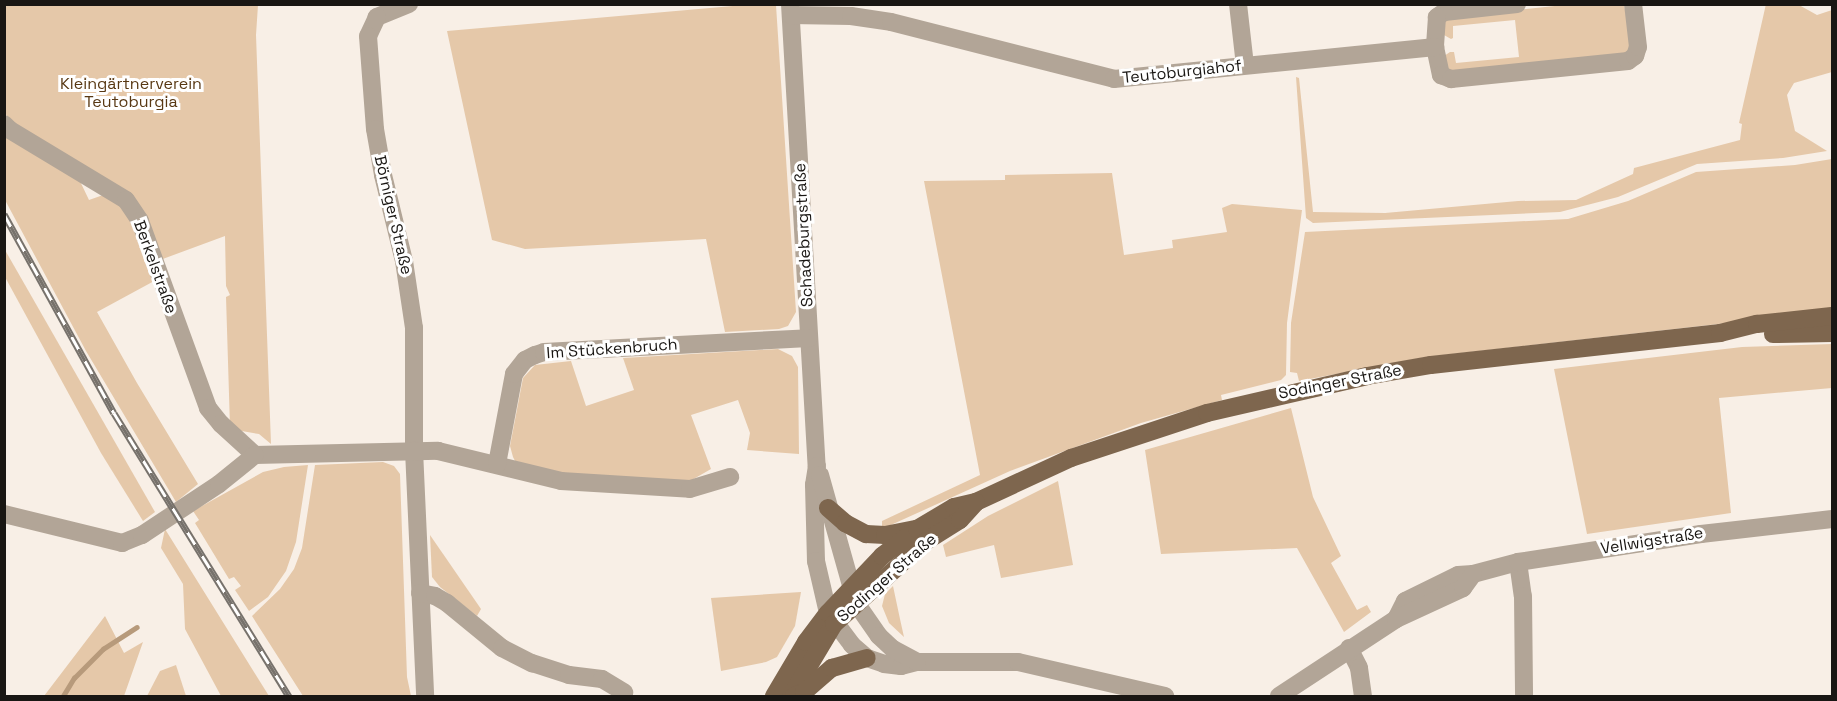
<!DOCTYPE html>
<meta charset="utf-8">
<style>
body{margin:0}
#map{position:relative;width:1837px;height:701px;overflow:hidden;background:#f8efe6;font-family:"Space Grotesk",sans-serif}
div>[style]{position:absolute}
.green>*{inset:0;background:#e5c8a9}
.stream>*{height:4.5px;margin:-2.25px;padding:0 2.25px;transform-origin:2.25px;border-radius:2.25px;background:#b79a7b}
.minor>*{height:18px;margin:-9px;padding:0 9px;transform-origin:9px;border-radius:9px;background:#b2a597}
.major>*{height:18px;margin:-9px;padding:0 9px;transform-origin:9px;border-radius:9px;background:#7e664e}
.rail>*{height:7px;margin-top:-3.5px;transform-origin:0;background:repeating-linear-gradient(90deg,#fff 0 14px,#77726c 0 28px);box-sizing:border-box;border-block:2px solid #77726c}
span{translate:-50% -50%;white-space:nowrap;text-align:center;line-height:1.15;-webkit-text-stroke:6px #fff;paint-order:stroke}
.street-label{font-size:16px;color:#191613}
.park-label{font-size:16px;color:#583813}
.frame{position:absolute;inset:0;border:6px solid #191613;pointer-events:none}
</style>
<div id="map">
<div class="green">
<i style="clip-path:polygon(1766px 4px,1799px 5px,1817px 15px,1832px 10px,1832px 72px,1794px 83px,1787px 95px,1795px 131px,1827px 151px,1783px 158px,1697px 164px,1618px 197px,1560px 212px,1313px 223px,1306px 218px,1296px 77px,1299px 78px,1313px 212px,1385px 213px,1518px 201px,1576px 200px,1633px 174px,1634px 168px,1740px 140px,1742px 124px,1739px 123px)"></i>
<i style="clip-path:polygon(4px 5px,258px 5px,256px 35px,271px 444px,259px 434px,236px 430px,230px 427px,226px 297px,230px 295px,226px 286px,225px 236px,160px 260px,144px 219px,16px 129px,5px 113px)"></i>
<i style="clip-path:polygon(744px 5px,776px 5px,796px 312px,788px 326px,779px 329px,725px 332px,706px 239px,525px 249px,492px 240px,447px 31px)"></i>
<i style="clip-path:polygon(1564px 5px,1624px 5px,1632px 44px,1629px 53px,1448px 73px,1444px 56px,1450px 52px,1454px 52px,1456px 63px,1519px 57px,1515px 20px,1453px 26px,1453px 38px,1451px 39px,1444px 35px,1443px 22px,1450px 17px)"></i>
<i style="clip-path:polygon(5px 131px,78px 177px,89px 200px,106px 194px,127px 211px,156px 280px,97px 312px,137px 383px,198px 484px,176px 502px,86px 351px,5px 200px)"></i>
<i style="clip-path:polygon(1832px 159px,1832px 311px,1426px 357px,1299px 381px,1297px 373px,1290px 372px,1291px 323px,1305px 232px,1568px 219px,1628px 201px,1696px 172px,1795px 165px)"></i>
<i style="clip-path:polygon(1112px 173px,1124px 255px,1173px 248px,1172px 240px,1227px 232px,1222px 208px,1232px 204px,1302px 210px,1287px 323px,1286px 375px,1281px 380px,1221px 395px,1222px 400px,1141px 423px,1010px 471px,882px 529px,882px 521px,980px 475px,924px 181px,1005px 180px,1005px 175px)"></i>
<i style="clip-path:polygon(5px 250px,155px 512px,143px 521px,101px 453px,5px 277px)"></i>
<i style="clip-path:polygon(1832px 344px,1832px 388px,1719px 398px,1731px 513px,1587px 534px,1554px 369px,1742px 347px)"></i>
<i style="clip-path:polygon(778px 349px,792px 356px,798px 367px,799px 454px,747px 450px,750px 433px,738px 400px,691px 415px,711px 469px,690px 481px,573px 476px,515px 461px,513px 457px,510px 446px,523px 378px,535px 365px,571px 361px,586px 406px,634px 390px,623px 358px)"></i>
<i style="clip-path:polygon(1291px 408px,1313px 497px,1341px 556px,1331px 563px,1357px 610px,1367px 605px,1371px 612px,1344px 632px,1297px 548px,1161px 554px,1145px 450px)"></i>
<i style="clip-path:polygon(383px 462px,394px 466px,400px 474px,407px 677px,411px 696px,303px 696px,252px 616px,280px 589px,294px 569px,302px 548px,315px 465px)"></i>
<i style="clip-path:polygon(308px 465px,296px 542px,286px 571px,268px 597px,249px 611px,235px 590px,241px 586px,234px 577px,229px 579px,195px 523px,199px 520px,193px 511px,263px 472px,284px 467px)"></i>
<i style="clip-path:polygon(1058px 481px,1073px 565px,1001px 578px,994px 545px,946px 557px,943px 545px,988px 516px)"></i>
<i style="clip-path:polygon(165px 529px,269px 696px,221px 696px,185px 629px,183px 584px,161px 548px)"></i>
<i style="clip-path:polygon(430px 535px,481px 609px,477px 616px,440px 587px,432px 577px)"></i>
<i style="clip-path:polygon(893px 586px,900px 619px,904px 637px,889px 623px,882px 606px,885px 594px)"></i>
<i style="clip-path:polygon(801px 592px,795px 626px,777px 657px,766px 662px,721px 671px,711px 598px)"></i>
<i style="clip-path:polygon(105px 616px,124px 653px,143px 642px,124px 696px,44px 696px)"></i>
<i style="clip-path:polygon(176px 665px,186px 696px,147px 696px,160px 671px)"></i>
</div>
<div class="stream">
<i style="left:63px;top:696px;width:21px;rotate:-59deg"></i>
<i style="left:74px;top:678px;width:41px;rotate:-45deg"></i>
<i style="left:103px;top:649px;width:40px;rotate:-32.9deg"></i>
</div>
<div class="minor">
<i style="left:409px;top:4px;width:35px;rotate:158deg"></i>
<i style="left:377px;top:17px;width:21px;rotate:115deg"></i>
<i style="left:368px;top:36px;width:93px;rotate:85.7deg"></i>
<i style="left:375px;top:129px;width:47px;rotate:80.1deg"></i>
<i style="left:383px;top:175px;width:89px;rotate:76.3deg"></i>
<i style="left:404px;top:261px;width:68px;rotate:81.5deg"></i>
<i style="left:414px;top:328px;width:122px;rotate:90deg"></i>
<i style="left:414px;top:450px;width:246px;rotate:87.4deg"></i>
<i style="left:790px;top:4px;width:463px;rotate:86.7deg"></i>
<i style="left:817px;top:466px;width:19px;rotate:99deg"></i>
<i style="left:814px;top:485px;width:76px;rotate:88.5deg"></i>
<i style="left:816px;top:561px;width:53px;rotate:77deg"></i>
<i style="left:828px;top:613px;width:40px;rotate:53deg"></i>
<i style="left:852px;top:645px;width:20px;rotate:41deg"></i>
<i style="left:867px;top:658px;width:18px;rotate:19deg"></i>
<i style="left:884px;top:664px;width:17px;rotate:7deg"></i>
<i style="left:901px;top:666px;width:16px;rotate:-14deg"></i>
<i style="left:917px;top:662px;width:101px"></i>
<i style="left:1018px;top:662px;width:151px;rotate:13deg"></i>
<i style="left:1238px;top:4px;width:61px;rotate:83.5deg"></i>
<i style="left:1517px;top:4px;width:73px;rotate:173.7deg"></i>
<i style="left:1444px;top:12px;width:9px;rotate:144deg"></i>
<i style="left:1437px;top:17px;width:30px;rotate:94deg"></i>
<i style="left:1435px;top:47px;width:29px;rotate:78deg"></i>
<i style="left:1441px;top:75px;width:11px;rotate:22deg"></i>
<i style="left:1451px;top:79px;width:178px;rotate:-5.8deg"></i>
<i style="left:1628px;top:61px;width:9px;rotate:-36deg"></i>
<i style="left:1635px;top:56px;width:9px;rotate:-72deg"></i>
<i style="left:1638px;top:47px;width:43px;rotate:-96.6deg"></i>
<i style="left:791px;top:15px;width:60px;rotate:1deg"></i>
<i style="left:851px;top:16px;width:40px;rotate:8.5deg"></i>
<i style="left:891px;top:22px;width:230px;rotate:14.3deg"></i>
<i style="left:1114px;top:79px;width:323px;rotate:-5.7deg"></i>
<i style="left:4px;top:124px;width:8px;rotate:45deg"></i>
<i style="left:10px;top:130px;width:135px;rotate:31.1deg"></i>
<i style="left:126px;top:200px;width:25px;rotate:56deg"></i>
<i style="left:140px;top:221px;width:199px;rotate:70deg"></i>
<i style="left:208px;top:408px;width:21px;rotate:51deg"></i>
<i style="left:221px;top:424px;width:46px;rotate:42.4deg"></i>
<i style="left:255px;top:455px;width:183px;rotate:-1.3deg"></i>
<i style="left:438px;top:451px;width:127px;rotate:13.7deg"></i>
<i style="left:561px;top:481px;width:129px;rotate:3.5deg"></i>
<i style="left:690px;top:489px;width:42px;rotate:-16.7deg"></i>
<i style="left:497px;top:464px;width:92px;rotate:-79.3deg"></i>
<i style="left:514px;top:374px;width:18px;rotate:-52deg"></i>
<i style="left:525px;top:360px;width:11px;rotate:-27deg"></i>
<i style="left:535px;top:355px;width:9px;rotate:-18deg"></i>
<i style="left:544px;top:352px;width:265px;rotate:-3deg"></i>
<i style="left:820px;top:475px;width:133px;rotate:74.3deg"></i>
<i style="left:856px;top:603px;width:40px;rotate:55.1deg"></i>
<i style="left:879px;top:636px;width:19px;rotate:43deg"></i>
<i style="left:893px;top:649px;width:27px;rotate:28deg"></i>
<i style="left:4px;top:514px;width:122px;rotate:13.8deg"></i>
<i style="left:122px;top:543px;width:22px;rotate:-22deg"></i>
<i style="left:142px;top:535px;width:92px;rotate:-33.5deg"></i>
<i style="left:219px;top:484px;width:46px;rotate:-38.9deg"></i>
<i style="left:1518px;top:562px;width:34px;rotate:82deg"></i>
<i style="left:1523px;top:596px;width:100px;rotate:89.4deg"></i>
<i style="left:420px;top:593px;width:15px;rotate:11deg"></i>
<i style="left:435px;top:596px;width:14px;rotate:30deg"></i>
<i style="left:447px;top:603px;width:71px;rotate:39.3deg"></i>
<i style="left:502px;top:648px;width:34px;rotate:27deg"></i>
<i style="left:532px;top:663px;width:39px;rotate:18deg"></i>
<i style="left:569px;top:675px;width:33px;rotate:7deg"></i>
<i style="left:602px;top:679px;width:26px;rotate:31deg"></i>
<i style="left:1396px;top:619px;width:20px;rotate:-63deg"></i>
<i style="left:1405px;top:601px;width:59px;rotate:-26.1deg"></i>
<i style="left:1458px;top:575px;width:15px;rotate:-4deg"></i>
<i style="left:1473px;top:574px;width:47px;rotate:-14.9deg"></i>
<i style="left:1518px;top:562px;width:185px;rotate:-8.7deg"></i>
<i style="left:1701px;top:534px;width:132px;rotate:-6.5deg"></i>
<i style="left:1349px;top:648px;width:22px;rotate:63deg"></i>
<i style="left:1359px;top:668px;width:28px;rotate:82deg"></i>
<i style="left:1279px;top:696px;width:140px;rotate:-33.3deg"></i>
<i style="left:1396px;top:619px;width:74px;rotate:-24.8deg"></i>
<i style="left:1463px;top:588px;width:17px;rotate:-54deg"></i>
</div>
<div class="major">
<i style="left:1773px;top:334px;width:59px;rotate:-1deg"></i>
<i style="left:828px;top:508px;width:23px;rotate:41deg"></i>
<i style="left:845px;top:523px;width:24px;rotate:28deg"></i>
<i style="left:866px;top:534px;width:19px;rotate:3deg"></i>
<i style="left:885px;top:535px;width:32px;rotate:-11deg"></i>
<i style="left:774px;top:696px;width:63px;rotate:-59.3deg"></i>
<i style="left:806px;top:642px;width:36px;rotate:-53deg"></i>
<i style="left:828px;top:613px;width:79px;rotate:-46.5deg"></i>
<i style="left:882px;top:556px;width:44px;rotate:-37.6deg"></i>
<i style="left:917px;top:529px;width:43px;rotate:-30.7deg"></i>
<i style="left:954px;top:507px;width:23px;rotate:-13deg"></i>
<i style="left:976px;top:502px;width:105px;rotate:-24.9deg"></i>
<i style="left:1071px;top:458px;width:143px;rotate:-18.3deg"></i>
<i style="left:1207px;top:413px;width:164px;rotate:-13deg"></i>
<i style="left:1367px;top:376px;width:65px;rotate:-9.8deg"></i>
<i style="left:1431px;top:365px;width:291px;rotate:-6.3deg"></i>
<i style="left:1720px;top:333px;width:38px;rotate:-14deg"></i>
<i style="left:1757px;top:324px;width:75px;rotate:-6.1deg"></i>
<i style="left:791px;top:696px;width:84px;rotate:-59.2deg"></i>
<i style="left:834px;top:624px;width:122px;rotate:-42deg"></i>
<i style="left:925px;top:542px;width:41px;rotate:-32.2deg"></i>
<i style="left:960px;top:520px;width:24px;rotate:-48deg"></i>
<i style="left:794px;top:696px;width:11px;rotate:-22deg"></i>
<i style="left:804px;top:692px;width:37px;rotate:-41deg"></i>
<i style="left:832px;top:668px;width:36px;rotate:-16deg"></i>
</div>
<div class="rail">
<i style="left:4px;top:214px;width:227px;rotate:61.1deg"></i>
<i style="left:114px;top:413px;width:333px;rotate:58.3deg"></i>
</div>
<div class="street-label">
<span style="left:1182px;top:72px;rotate:-6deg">Teutoburgiahof</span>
<span style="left:393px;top:215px;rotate:77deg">Börniger Straße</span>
<span style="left:804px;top:235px;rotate:-93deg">Schadeburgstraße</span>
<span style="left:155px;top:267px;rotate:70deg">Berkelstraße</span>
<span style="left:612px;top:349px;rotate:-4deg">Im Stückenbruch</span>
<span style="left:1340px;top:382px;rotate:-11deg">Sodinger Straße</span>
<span style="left:1652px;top:541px;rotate:-9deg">Vellwigstraße</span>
<span style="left:887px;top:578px;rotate:-41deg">Sodinger Straße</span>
</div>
<div class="park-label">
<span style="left:131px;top:93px">Kleingärtnerverein<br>Teutoburgia</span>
</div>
<div class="frame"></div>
</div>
